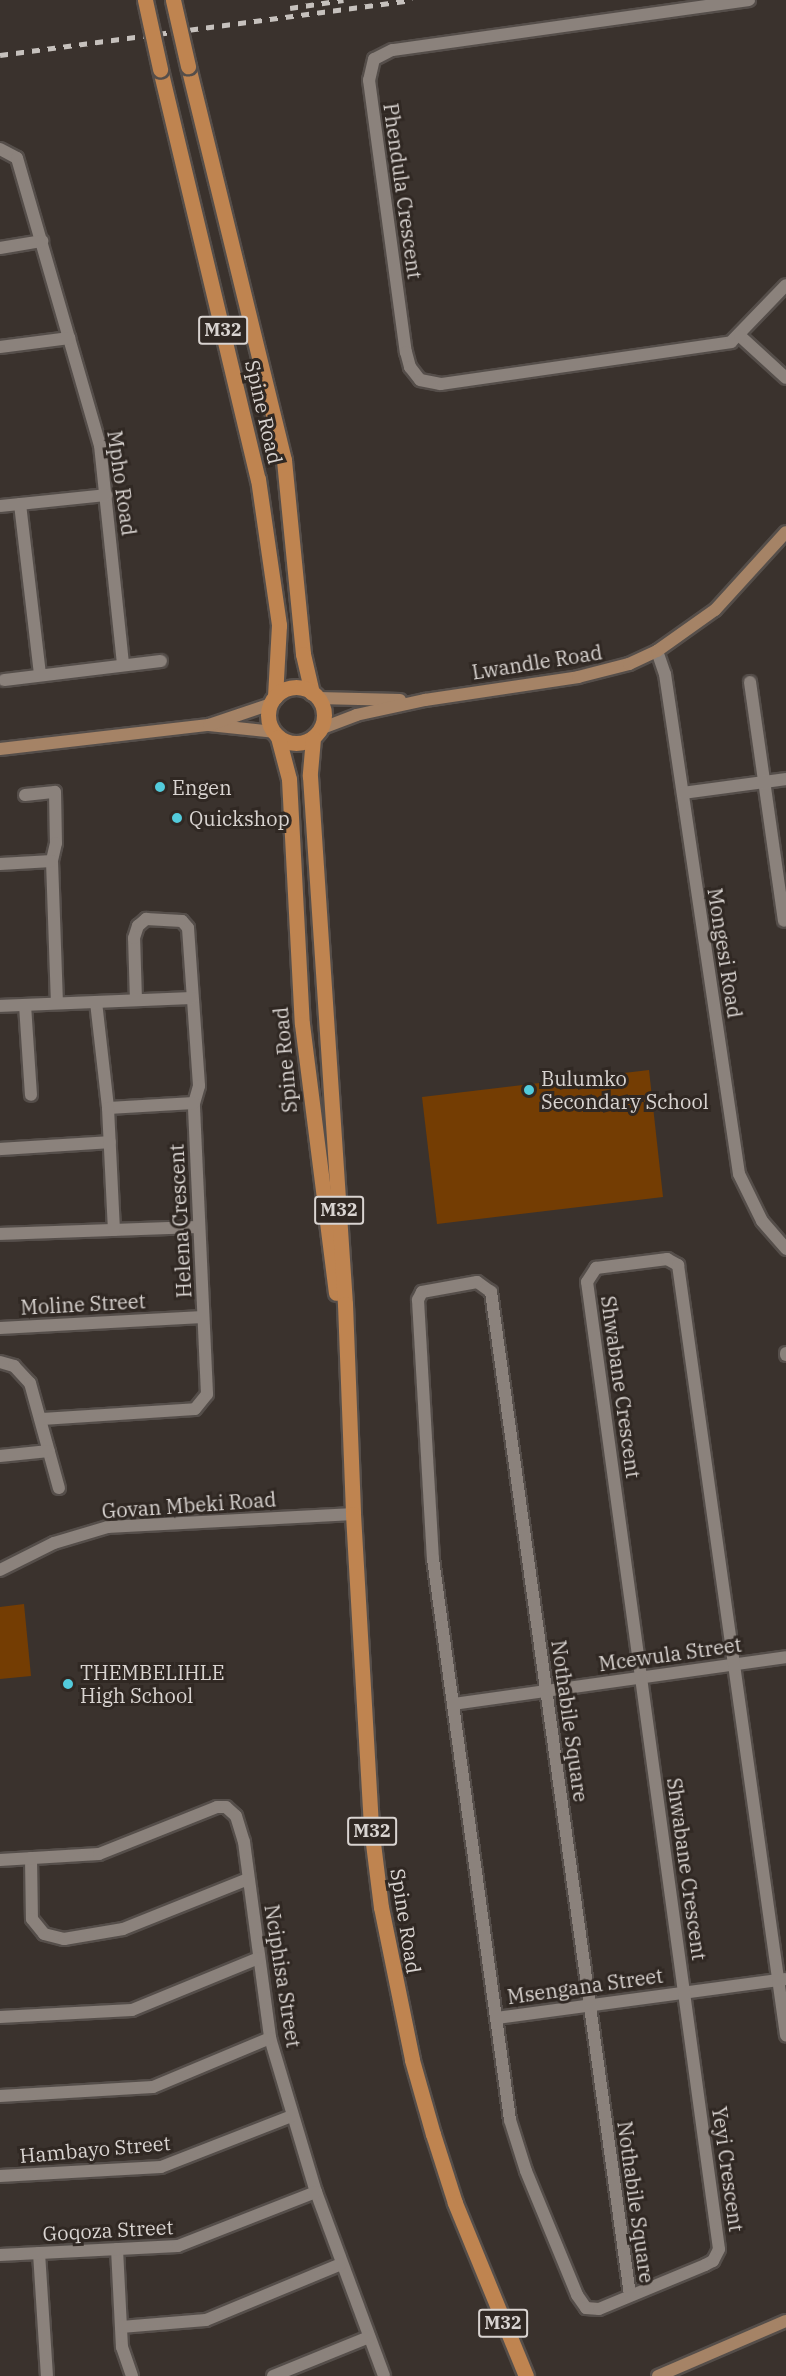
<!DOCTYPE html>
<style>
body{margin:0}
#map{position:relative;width:786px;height:2376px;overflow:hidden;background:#3a322d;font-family:"IBM Plex Serif",serif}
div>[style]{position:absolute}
.green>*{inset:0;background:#743d03}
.roads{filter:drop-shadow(2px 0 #554e4a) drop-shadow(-2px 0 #554e4a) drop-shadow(0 2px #554e4a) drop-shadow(0 -2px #554e4a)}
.street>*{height:12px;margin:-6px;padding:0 6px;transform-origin:6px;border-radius:6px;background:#8b827c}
.secondary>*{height:12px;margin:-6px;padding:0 6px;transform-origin:6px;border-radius:6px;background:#a58366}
.primary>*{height:15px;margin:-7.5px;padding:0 7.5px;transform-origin:7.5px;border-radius:7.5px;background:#bf8450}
.primary>.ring{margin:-7.5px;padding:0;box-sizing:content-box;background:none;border:15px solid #bf8450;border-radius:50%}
.rail>*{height:4.5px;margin-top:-2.25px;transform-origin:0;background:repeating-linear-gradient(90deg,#c6c1bd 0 8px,transparent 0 16px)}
.bridges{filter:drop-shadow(2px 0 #554e4a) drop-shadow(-2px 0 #554e4a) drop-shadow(0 2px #554e4a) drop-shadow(0 -2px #554e4a)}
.primary-bridge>*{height:15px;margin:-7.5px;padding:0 7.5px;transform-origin:7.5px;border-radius:7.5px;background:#bf8450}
.dots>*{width:16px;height:16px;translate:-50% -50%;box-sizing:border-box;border:3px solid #302823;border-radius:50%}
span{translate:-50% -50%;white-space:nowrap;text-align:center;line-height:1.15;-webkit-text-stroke:6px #302823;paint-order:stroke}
.shield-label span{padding:2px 4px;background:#302823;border:2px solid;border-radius:4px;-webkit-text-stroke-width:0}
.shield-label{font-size:18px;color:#d9d4d1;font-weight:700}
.street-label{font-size:20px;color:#d9d4d1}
.poi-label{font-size:20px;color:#d9d4d1}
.left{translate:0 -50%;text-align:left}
</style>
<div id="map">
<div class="green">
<i style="clip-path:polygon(649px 1070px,663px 1197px,437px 1224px,422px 1097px)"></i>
<i style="clip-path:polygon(24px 1604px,31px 1676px,0 1679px,0 1607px)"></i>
</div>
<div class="roads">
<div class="street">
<i style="left:749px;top:0;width:360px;rotate:172deg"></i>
<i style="left:392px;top:50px;width:20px;rotate:153deg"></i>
<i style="left:374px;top:59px;width:22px;rotate:103deg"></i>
<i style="left:369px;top:80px;width:275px;rotate:82.3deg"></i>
<i style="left:406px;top:352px;width:16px;rotate:75deg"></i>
<i style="left:410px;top:367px;width:16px;rotate:52deg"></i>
<i style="left:420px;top:380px;width:21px;rotate:11deg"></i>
<i style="left:441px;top:384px;width:293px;rotate:-8.2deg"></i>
<i style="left:731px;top:342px;width:79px;rotate:-46deg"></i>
<i style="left:0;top:149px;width:19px;rotate:28deg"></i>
<i style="left:17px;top:158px;width:299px;rotate:73.9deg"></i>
<i style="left:100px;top:445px;width:220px;rotate:84deg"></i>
<i style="left:0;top:248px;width:43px;rotate:-9.5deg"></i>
<i style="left:740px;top:336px;width:62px;rotate:42.4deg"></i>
<i style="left:0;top:347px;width:70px;rotate:-7.4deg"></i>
<i style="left:20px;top:504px;width:172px;rotate:83.3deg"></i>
<i style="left:0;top:506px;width:107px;rotate:-5.9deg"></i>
<i style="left:657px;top:651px;width:24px;rotate:71deg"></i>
<i style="left:665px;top:674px;width:505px;rotate:81.58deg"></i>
<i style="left:739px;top:1174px;width:52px;rotate:63.9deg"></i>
<i style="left:762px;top:1221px;width:37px;rotate:49deg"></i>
<i style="left:4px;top:680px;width:158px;rotate:-6.9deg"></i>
<i style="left:750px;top:682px;width:241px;rotate:81.9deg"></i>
<i style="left:683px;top:793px;width:104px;rotate:-7.7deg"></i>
<i style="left:25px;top:795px;width:30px;rotate:-6deg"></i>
<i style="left:55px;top:792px;width:51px;rotate:88.9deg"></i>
<i style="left:56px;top:843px;width:18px;rotate:103deg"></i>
<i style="left:52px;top:861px;width:142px;rotate:88deg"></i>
<i style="left:0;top:864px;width:52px;rotate:-3.3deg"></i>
<i style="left:136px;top:1000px;width:62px;rotate:-91.8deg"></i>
<i style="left:134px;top:938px;width:13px;rotate:-72deg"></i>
<i style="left:138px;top:926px;width:11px;rotate:-41deg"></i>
<i style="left:146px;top:919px;width:36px;rotate:3deg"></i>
<i style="left:182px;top:921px;width:9px;rotate:49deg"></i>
<i style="left:188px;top:928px;width:158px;rotate:86deg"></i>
<i style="left:199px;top:1086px;width:18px;rotate:106deg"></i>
<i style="left:96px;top:1002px;width:107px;rotate:83.5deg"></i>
<i style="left:25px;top:1005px;width:90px;rotate:86.2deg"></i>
<i style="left:0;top:1006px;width:192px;rotate:-2.4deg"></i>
<i style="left:0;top:1149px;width:110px;rotate:-3.6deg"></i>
<i style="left:0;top:1234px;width:199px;rotate:-2deg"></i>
<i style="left:0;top:1328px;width:203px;rotate:-3.1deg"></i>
<i style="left:786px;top:1353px;width:2px;rotate:90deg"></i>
<i style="left:0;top:1362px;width:15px;rotate:16deg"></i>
<i style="left:14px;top:1366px;width:23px;rotate:47deg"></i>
<i style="left:30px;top:1383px;width:109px;rotate:74.6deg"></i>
<i style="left:42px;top:1419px;width:153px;rotate:-3.7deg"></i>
<i style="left:195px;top:1409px;width:19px;rotate:-51deg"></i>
<i style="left:207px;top:1394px;width:291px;rotate:-92.6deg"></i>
<i style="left:194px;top:1103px;width:86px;rotate:176.7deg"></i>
<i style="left:108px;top:1108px;width:122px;rotate:87.2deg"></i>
<i style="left:0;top:1456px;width:49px;rotate:-5.8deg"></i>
<i style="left:0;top:1570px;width:60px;rotate:-26.6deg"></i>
<i style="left:54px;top:1543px;width:56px;rotate:-16.5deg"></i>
<i style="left:108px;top:1527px;width:245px;rotate:-3deg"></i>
<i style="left:453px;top:1704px;width:336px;rotate:-8deg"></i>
<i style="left:31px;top:1858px;width:61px;rotate:89.1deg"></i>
<i style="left:32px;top:1919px;width:19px;rotate:51deg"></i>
<i style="left:44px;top:1934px;width:21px;rotate:14deg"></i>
<i style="left:64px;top:1939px;width:60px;rotate:-9.6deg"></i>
<i style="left:123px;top:1929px;width:135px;rotate:-21.8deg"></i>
<i style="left:0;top:1860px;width:99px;rotate:-3.5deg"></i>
<i style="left:99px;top:1854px;width:127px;rotate:-21.7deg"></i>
<i style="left:217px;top:1807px;width:9px"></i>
<i style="left:226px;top:1807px;width:13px;rotate:42deg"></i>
<i style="left:236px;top:1816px;width:27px;rotate:73deg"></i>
<i style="left:244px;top:1842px;width:198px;rotate:82.4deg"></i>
<i style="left:270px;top:2038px;width:161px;rotate:73.4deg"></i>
<i style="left:316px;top:2192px;width:196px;rotate:69.7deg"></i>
<i style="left:0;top:2017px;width:132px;rotate:-3deg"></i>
<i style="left:132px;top:2010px;width:137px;rotate:-22.3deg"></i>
<i style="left:497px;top:2018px;width:291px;rotate:-7.7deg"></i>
<i style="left:0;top:2096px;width:153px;rotate:-3.4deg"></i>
<i style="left:153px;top:2087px;width:127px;rotate:-22.7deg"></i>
<i style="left:0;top:2176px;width:161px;rotate:-3.2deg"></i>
<i style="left:161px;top:2167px;width:141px;rotate:-21.3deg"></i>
<i style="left:117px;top:2249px;width:98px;rotate:87.1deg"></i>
<i style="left:122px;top:2347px;width:31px;rotate:71deg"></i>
<i style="left:39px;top:2253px;width:123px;rotate:86.3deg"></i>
<i style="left:0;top:2255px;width:178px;rotate:-2.9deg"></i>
<i style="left:178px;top:2246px;width:148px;rotate:-21.4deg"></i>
<i style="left:630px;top:2295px;width:1013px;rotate:-97.89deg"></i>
<i style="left:491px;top:1292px;width:17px;rotate:-144deg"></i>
<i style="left:477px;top:1282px;width:56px;rotate:169.7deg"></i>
<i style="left:422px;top:1292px;width:9px;rotate:117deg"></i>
<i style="left:418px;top:1300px;width:259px;rotate:86.7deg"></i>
<i style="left:433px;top:1559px;width:566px;rotate:82.18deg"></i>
<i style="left:510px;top:2120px;width:53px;rotate:72.6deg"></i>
<i style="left:526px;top:2171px;width:134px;rotate:67.6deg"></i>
<i style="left:577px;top:2295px;width:16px;rotate:55deg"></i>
<i style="left:586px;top:2308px;width:13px;rotate:4deg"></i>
<i style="left:599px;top:2309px;width:115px;rotate:-22.5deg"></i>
<i style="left:705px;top:2265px;width:9px;rotate:-27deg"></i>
<i style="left:713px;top:2261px;width:13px;rotate:-63deg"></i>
<i style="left:719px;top:2249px;width:976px;rotate:-97.77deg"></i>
<i style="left:587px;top:1282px;width:17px;rotate:-57deg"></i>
<i style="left:596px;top:1268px;width:72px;rotate:-7.2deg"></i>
<i style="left:667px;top:1259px;width:13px;rotate:29deg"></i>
<i style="left:678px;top:1265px;width:778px;rotate:82.02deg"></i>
<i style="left:121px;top:2327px;width:85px;rotate:-4.7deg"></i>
<i style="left:206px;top:2320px;width:146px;rotate:-22.5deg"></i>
<i style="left:273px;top:2376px;width:104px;rotate:-22.1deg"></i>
</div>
<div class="secondary">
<i style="left:318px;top:698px;width:82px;rotate:1.4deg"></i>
<i style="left:209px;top:725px;width:65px;rotate:6.1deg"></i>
<i style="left:320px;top:729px;width:39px;rotate:-21deg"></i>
<i style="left:356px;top:715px;width:71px;rotate:-12.3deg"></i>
<i style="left:425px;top:700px;width:155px;rotate:-8.5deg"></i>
<i style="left:578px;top:677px;width:53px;rotate:-14.3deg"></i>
<i style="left:629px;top:664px;width:31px;rotate:-25deg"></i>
<i style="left:657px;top:651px;width:71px;rotate:-35.3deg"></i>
<i style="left:715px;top:610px;width:105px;rotate:-47.7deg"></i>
<i style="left:0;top:749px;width:210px;rotate:-6.6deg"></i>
<i style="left:209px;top:725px;width:65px;rotate:-18.7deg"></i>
<i style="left:658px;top:2376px;width:139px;rotate:-23.3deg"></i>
</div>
<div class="primary">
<i style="left:188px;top:66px;width:406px;rotate:76.3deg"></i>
<i style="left:284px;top:460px;width:195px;rotate:84.4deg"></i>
<i style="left:303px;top:654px;width:40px;rotate:77deg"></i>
<i style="left:160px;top:69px;width:422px;rotate:76.6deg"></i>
<i style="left:258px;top:479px;width:148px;rotate:81.8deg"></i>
<i style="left:279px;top:625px;width:72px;rotate:93.2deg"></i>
<i class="ring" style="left:268px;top:687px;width:41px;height:41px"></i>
<i style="left:278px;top:737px;width:43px;rotate:75.3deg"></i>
<i style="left:289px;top:779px;width:245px;rotate:87deg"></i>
<i style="left:302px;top:1024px;width:271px;rotate:82.8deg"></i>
<i style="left:313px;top:738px;width:38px;rotate:95deg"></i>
<i style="left:310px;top:776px;width:529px;rotate:86.21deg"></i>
<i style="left:345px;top:1304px;width:210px;rotate:87.8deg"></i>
<i style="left:353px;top:1514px;width:314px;rotate:86.7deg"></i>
<i style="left:371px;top:1827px;width:81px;rotate:82.9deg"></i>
<i style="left:381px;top:1907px;width:156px;rotate:78.5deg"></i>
<i style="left:412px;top:2060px;width:77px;rotate:74.2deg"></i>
<i style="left:433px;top:2134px;width:72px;rotate:72.3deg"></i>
<i style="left:455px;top:2203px;width:187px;rotate:67.7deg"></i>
</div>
</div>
<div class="rail">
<i style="left:290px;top:8px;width:54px;rotate:-8.6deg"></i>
<i style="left:0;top:55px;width:416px;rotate:-7.6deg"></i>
</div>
<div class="bridges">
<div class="primary-bridge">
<i style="left:145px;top:0;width:71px;rotate:77.7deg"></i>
<i style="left:173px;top:0;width:68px;rotate:77.2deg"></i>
</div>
</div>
<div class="dots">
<i style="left:160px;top:787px;background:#53cbdb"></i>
<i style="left:177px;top:818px;background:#53cbdb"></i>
<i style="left:529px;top:1090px;background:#53cbdb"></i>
<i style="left:68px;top:1684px;background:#53cbdb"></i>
</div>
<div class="shield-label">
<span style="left:223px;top:330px">M32</span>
<span style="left:339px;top:1210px">M32</span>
<span style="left:372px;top:1831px">M32</span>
<span style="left:503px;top:2323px">M32</span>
</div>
<div class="street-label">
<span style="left:403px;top:191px;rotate:82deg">Phendula Crescent</span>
<span style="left:264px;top:412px;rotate:77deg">Spine Road</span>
<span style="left:122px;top:483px;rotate:82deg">Mpho Road</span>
<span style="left:537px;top:662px;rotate:-9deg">Lwandle Road</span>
<span style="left:725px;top:953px;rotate:81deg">Mongesi Road</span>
<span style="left:285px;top:1060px;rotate:-95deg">Spine Road</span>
<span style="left:180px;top:1221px;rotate:-93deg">Helena Crescent</span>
<span style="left:83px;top:1304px;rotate:-3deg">Moline Street</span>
<span style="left:621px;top:1387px;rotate:82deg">Shwabane Crescent</span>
<span style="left:189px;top:1505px;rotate:-4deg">Govan Mbeki Road</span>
<span style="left:670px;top:1654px;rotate:-8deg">Mcewula Street</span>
<span style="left:570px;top:1721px;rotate:82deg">Nothabile Square</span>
<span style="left:687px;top:1869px;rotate:82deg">Shwabane Crescent</span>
<span style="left:406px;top:1921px;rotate:81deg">Spine Road</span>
<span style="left:283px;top:1976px;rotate:81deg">Nciphisa Street</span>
<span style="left:585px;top:1986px;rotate:-8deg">Msengana Street</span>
<span style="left:95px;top:2149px;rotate:-5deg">Hambayo Street</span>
<span style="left:728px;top:2169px;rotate:82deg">Yeyi Crescent</span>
<span style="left:636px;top:2202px;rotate:82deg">Nothabile Square</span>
<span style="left:108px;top:2230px;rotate:-3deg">Goqoza Street</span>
</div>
<div class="poi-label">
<span class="left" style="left:172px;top:787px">Engen</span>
<span class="left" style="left:189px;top:818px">Quickshop</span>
<span class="left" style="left:541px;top:1090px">Bulumko<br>Secondary School</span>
<span class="left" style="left:80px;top:1684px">THEMBELIHLE<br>High School</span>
</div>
</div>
